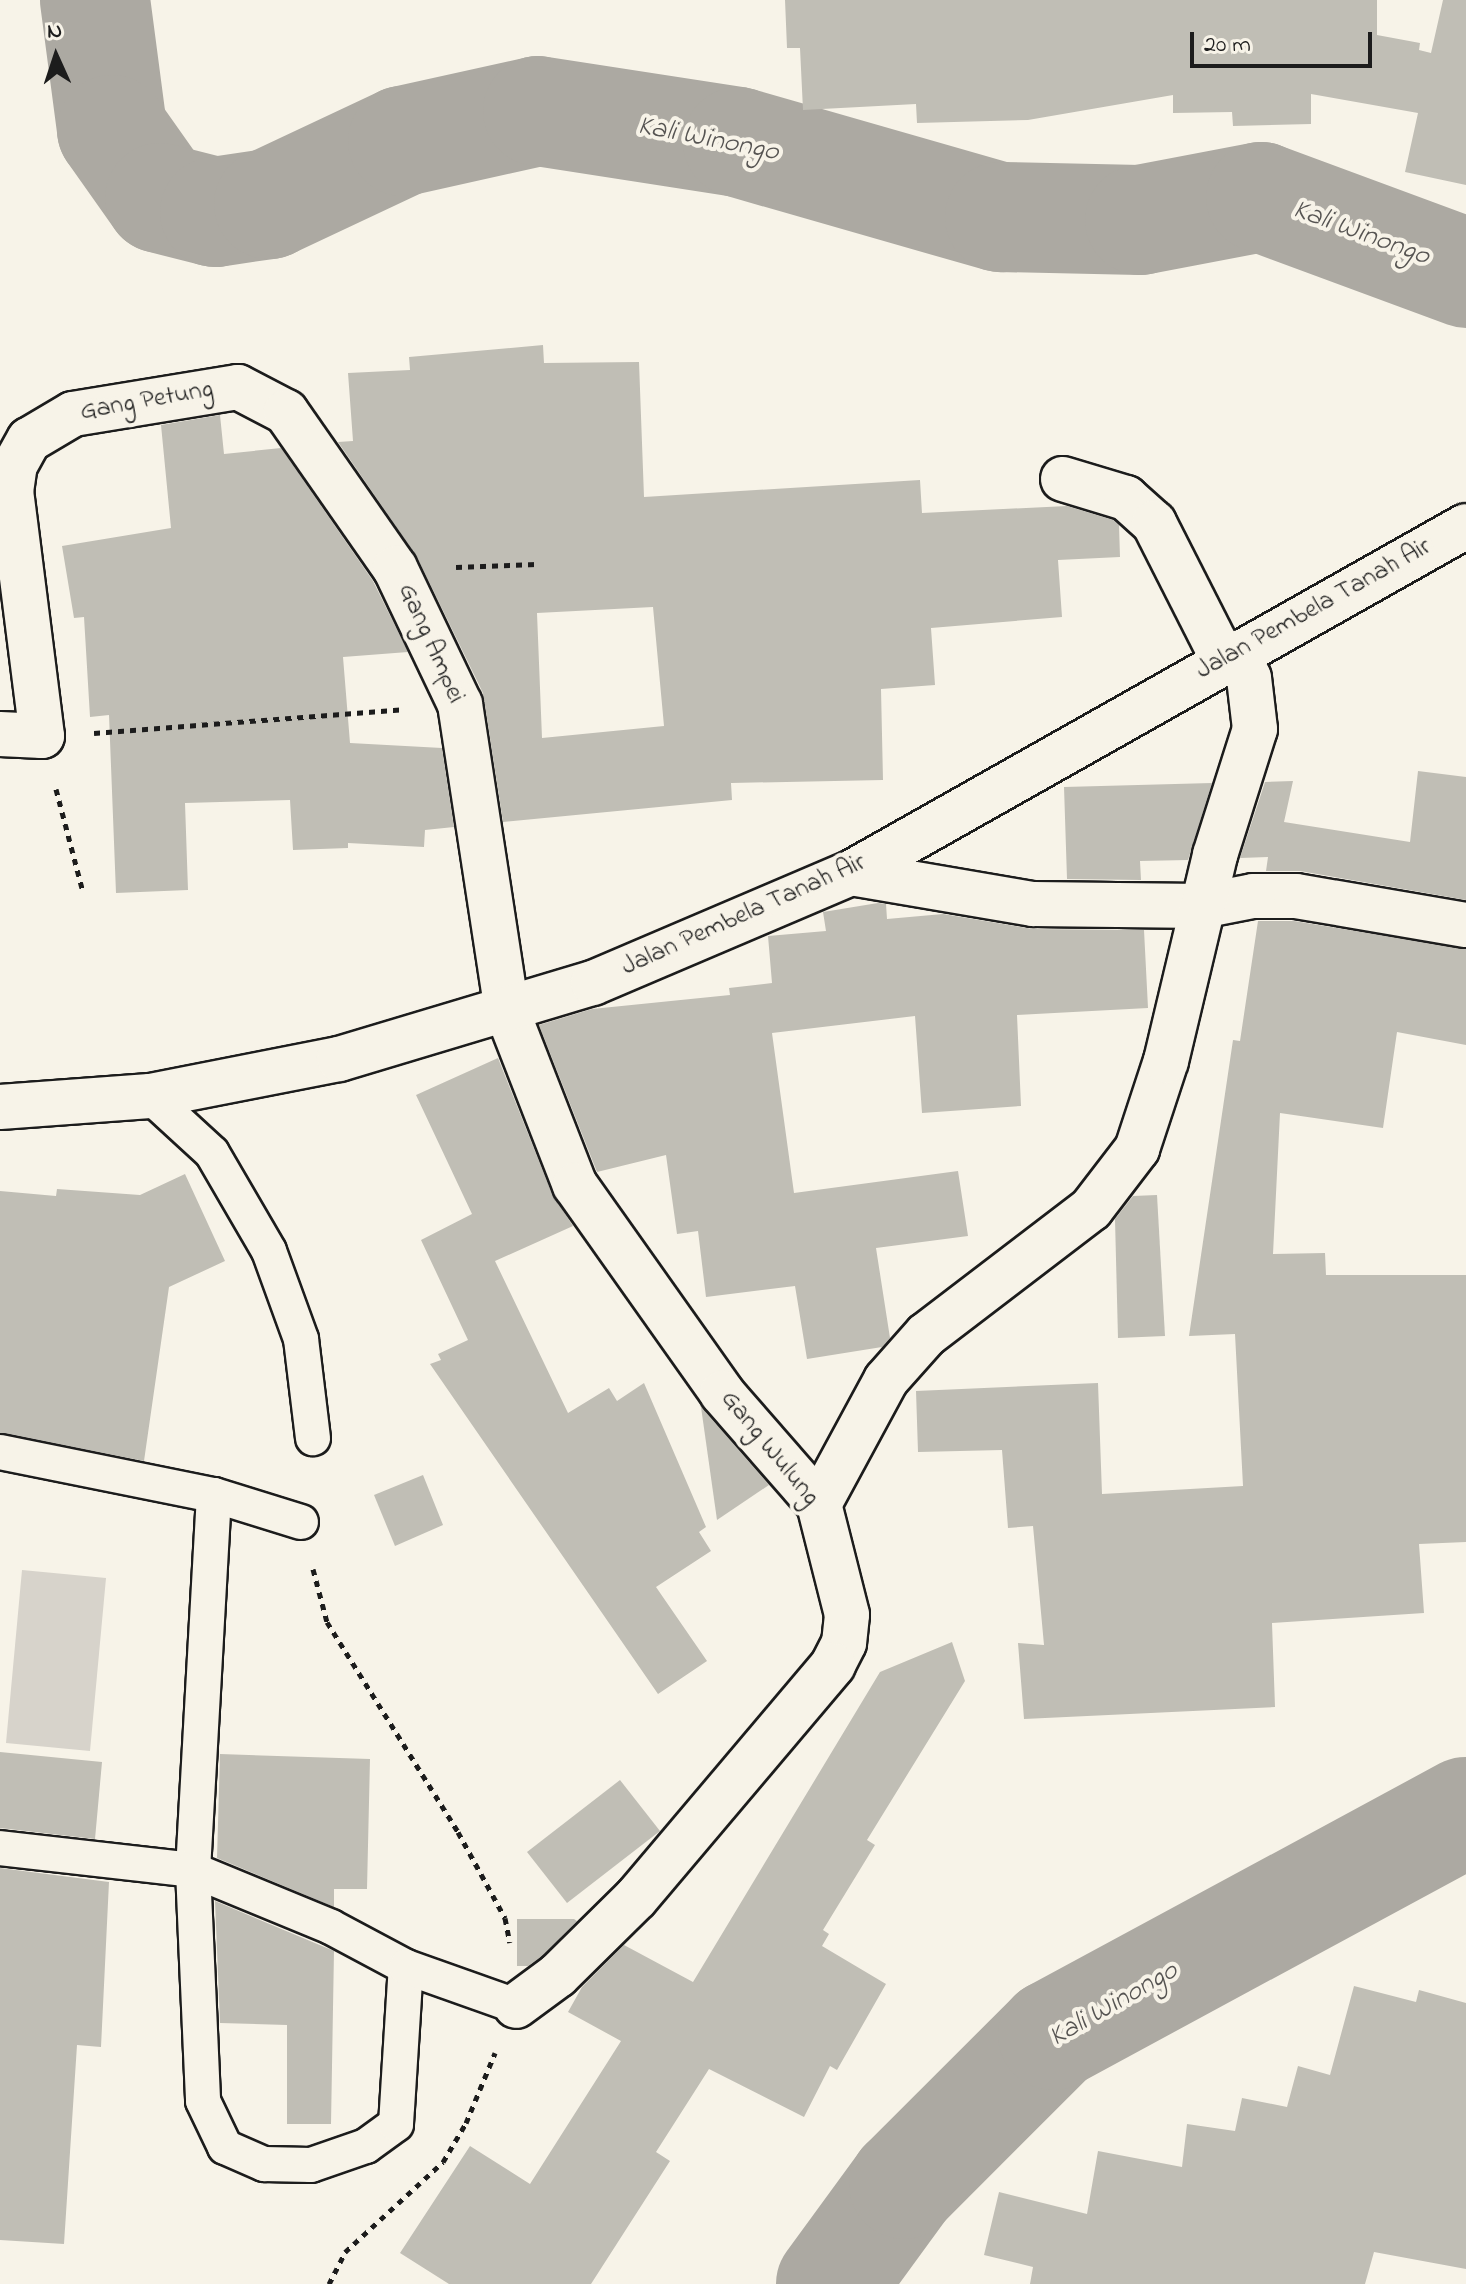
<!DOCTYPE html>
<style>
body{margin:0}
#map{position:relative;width:1466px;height:2284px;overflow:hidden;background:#f7f3e8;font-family:"Indie Flower",sans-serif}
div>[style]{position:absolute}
.green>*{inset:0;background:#d7d3cb}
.river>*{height:110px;margin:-55px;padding:0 55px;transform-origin:55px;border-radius:55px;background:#aca9a2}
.building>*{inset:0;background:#c0beb5}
.path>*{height:5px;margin-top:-2.5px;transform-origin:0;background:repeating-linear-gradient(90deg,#1c1c1c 0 6px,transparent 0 12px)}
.roads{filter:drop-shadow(2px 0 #1c1c1c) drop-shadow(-2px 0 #1c1c1c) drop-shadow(0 2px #1c1c1c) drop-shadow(0 -2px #1c1c1c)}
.lane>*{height:34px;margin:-17px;padding:0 17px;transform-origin:17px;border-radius:17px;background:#f7f3e8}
.street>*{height:44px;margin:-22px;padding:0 22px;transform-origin:22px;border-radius:22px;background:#f7f3e8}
.secondary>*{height:44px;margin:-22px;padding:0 22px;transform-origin:22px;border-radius:22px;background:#f7f3e8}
span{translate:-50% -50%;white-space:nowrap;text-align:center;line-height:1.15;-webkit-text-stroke:8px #f7f3e8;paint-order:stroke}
.street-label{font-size:26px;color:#1c1c1c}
.water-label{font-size:28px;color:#565452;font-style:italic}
.north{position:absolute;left:16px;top:16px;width:80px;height:80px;-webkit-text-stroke:6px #f7f3e8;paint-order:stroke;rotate:357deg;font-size:22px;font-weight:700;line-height:32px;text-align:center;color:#1c1c1c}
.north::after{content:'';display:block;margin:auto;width:28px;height:36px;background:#1c1c1c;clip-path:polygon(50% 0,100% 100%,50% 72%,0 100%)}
.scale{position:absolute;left:1190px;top:32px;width:182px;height:36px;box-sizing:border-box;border:4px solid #1c1c1c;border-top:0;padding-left:10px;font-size:24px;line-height:28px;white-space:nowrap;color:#1c1c1c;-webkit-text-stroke:6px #f7f3e8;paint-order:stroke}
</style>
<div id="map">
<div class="green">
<i style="clip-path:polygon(22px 1570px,106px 1578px,90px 1751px,6px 1743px)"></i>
</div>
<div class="river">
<i style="left:95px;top:0;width:131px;rotate:82.5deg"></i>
<i style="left:112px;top:130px;width:83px;rotate:54.8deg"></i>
<i style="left:160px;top:198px;width:57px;rotate:14.3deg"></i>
<i style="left:215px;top:212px;width:55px;rotate:-8.4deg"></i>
<i style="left:269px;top:204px;width:148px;rotate:-25.2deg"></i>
<i style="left:403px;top:141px;width:138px;rotate:-12.5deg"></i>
<i style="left:538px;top:111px;width:202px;rotate:8.8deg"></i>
<i style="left:738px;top:142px;width:273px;rotate:16deg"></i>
<i style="left:1000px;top:217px;width:140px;rotate:1.2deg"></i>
<i style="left:1140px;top:220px;width:123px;rotate:-10.8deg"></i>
<i style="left:1261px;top:197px;width:219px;rotate:20.3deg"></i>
<i style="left:831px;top:2284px;width:124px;rotate:-53.9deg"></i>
<i style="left:904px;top:2184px;width:211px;rotate:-45deg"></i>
<i style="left:1053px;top:2035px;width:469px;rotate:-28.4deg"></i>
</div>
<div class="building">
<i style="clip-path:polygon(785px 0,1377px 0,1377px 35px,1420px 43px,1419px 50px,1431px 53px,1443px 0,1466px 0,1466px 185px,1405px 172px,1418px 113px,1311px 94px,1311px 124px,1233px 126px,1232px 112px,1173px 113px,1173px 95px,1028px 120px,917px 123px,916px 104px,803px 110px,800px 48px,787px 48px)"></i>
<i style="clip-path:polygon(evenodd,543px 345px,544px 363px,639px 362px,644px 497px,920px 480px,922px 513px,1067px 506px,1113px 520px,1119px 525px,1120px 557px,1058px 560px,1062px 617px,931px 628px,935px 685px,881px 689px,883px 780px,731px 783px,732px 800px,503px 822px,483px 693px,417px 557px,338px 442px,353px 441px,348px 373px,410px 370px,409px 357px,543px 345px,653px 607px,664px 726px,542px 738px,537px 613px,653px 607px)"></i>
<i style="clip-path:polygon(220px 415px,224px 454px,281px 448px,373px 581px,408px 652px,343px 657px,350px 743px,442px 748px,454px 827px,425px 830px,424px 847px,348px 843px,348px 848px,293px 850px,290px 800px,185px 803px,188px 890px,116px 893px,109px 715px,90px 717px,84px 617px,74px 618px,62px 546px,171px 528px,161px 425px)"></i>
<i style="clip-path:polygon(1418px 771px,1466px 777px,1466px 900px,1300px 871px,1266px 871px,1268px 857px,1240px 858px,1265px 782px,1293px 781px,1284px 822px,1410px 842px)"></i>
<i style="clip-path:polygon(1212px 783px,1188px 860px,1140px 861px,1141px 880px,1067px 879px,1064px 787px)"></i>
<i style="clip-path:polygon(878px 903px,886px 904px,887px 919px,943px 914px,1033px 929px,1144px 930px,1148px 1008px,1017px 1015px,1021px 1106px,922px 1113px,915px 1016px,772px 1033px,794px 1193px,958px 1171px,968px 1236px,876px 1248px,890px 1338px,882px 1347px,807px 1359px,795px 1286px,706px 1297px,698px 1231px,677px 1234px,666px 1155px,597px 1172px,539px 1025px,592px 1009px,730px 995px,729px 988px,772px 983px,768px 936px,826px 931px,823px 912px)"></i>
<i style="clip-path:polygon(1258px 921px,1294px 921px,1466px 949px,1466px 1045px,1397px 1032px,1383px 1128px,1280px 1113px,1273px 1254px,1325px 1253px,1326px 1275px,1466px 1275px,1466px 1542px,1419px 1544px,1424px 1613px,1272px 1623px,1275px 1707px,1024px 1719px,1018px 1643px,1044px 1645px,1033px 1526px,1008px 1528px,1002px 1450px,918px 1452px,916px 1391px,1098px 1383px,1102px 1494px,1243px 1486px,1235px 1334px,1189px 1336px,1233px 1040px,1240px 1041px)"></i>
<i style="clip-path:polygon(498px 1058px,552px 1194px,573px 1226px,495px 1261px,568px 1413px,609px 1388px,617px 1401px,644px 1383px,706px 1527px,699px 1532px,711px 1551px,656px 1587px,707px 1661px,658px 1694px,430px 1364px,441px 1360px,438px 1354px,468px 1340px,421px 1240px,472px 1214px,416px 1095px)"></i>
<i style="clip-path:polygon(185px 1174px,225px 1261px,169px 1287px,144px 1461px,0 1433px,0 1191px,56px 1196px,57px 1189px,140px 1195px)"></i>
<i style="clip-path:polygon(1157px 1195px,1165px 1336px,1118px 1338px,1115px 1219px,1133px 1196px)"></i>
<i style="clip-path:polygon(701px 1407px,769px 1485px,717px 1520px)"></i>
<i style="clip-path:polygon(423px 1475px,443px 1525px,395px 1546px,374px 1495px)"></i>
<i style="clip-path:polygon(952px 1642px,965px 1681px,867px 1840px,875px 1845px,823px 1930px,829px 1934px,822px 1946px,886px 1984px,837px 2070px,830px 2066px,804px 2117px,709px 2069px,656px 2152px,670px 2161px,591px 2284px,449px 2284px,400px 2253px,470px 2146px,530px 2184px,621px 2041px,568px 2012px,582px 1987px,624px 1945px,693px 1982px,880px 1672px)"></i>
<i style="clip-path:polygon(0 1752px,102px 1762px,95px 1839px,0 1828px)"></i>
<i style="clip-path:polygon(220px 1754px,370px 1759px,367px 1889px,334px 1889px,334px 1907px,217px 1858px)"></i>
<i style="clip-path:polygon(620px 1780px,660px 1831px,567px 1903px,527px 1852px)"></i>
<i style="clip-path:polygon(0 1868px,109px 1882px,101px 2047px,77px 2045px,64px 2244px,0 2240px)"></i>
<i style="clip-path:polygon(215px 1901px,334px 1951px,331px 2124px,287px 2124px,287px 2025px,220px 2023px)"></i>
<i style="clip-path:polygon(517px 1919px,574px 1919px,577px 1921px,542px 1956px,528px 1966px,517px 1966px)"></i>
<i style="clip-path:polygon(1354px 1986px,1416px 2002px,1419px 1990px,1466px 2003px,1466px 2269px,1374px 2252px,1365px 2284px,1030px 2284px,1033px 2267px,984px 2255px,999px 2192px,1087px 2214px,1098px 2151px,1182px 2167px,1187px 2124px,1235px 2131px,1242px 2098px,1287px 2107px,1298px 2066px,1330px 2075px)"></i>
</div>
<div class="path">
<i style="left:456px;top:567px;width:81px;rotate:-2.1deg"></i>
<i style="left:94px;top:733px;width:310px;rotate:-4.4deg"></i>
<i style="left:56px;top:789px;width:106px;rotate:75.3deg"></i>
<i style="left:313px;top:1569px;width:55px;rotate:75.2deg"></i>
<i style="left:327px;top:1622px;width:248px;rotate:58deg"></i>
<i style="left:458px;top:1832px;width:98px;rotate:61.3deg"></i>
<i style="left:505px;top:1918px;width:25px;rotate:79deg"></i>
<i style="left:329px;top:2284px;width:36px;rotate:-63deg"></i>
<i style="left:345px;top:2252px;width:133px;rotate:-42.6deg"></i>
<i style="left:443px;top:2162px;width:45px;rotate:-59.5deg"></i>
<i style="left:466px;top:2123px;width:76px;rotate:-67.5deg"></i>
</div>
<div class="roads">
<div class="lane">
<i style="left:150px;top:1096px;width:84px;rotate:42.6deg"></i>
<i style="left:212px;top:1153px;width:113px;rotate:59.8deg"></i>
<i style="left:269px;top:1251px;width:94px;rotate:70deg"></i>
<i style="left:301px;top:1339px;width:100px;rotate:83.1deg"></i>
<i style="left:0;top:1452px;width:218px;rotate:11.4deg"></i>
<i style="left:214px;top:1495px;width:91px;rotate:17.2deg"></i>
<i style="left:214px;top:1495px;width:376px;rotate:93.2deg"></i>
<i style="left:193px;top:1870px;width:231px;rotate:87.5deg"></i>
<i style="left:203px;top:2101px;width:51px;rotate:64.4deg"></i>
<i style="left:225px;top:2147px;width:43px;rotate:23.6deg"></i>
<i style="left:264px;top:2164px;width:47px;rotate:1.2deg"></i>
<i style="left:311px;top:2165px;width:58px;rotate:-19.1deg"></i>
<i style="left:366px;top:2146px;width:37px;rotate:-36deg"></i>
<i style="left:396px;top:2124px;width:157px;rotate:-86.4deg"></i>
<i style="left:0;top:1848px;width:194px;rotate:6.5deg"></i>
<i style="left:193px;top:1870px;width:149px;rotate:22.4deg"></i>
<i style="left:331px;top:1927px;width:85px;rotate:28.1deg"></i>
<i style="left:406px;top:1967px;width:117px;rotate:19.5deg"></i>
</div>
<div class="street">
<i style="left:1063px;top:479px;width:66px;rotate:16.8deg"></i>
<i style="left:1126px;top:498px;width:38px;rotate:42deg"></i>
<i style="left:1154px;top:523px;width:153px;rotate:63.1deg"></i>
<i style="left:0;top:734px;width:42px;rotate:2.7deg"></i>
<i style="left:42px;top:736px;width:246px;rotate:-97.2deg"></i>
<i style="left:11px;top:492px;width:27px;rotate:-82deg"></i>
<i style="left:15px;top:465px;width:29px;rotate:-61deg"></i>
<i style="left:29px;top:440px;width:51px;rotate:-30.6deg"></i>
<i style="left:73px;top:414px;width:167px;rotate:-9.3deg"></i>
<i style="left:238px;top:387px;width:54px;rotate:27.5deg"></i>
<i style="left:286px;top:412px;width:190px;rotate:55.1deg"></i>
<i style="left:395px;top:568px;width:151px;rotate:64.5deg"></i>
<i style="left:460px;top:704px;width:311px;rotate:81.3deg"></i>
<i style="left:507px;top:1011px;width:187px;rotate:68.7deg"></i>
<i style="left:575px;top:1185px;width:255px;rotate:54.7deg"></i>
<i style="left:722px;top:1393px;width:147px;rotate:48.9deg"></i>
<i style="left:819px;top:1504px;width:114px;rotate:75.8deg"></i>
<i style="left:847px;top:1615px;width:28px;rotate:96deg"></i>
<i style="left:844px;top:1643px;width:25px;rotate:117deg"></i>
<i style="left:833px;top:1665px;width:305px;rotate:130.2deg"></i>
<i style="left:636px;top:1898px;width:110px;rotate:135.4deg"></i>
<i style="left:558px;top:1975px;width:52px;rotate:143.6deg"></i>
<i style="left:851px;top:873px;width:185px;rotate:9.7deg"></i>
<i style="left:1033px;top:904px;width:169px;rotate:0.7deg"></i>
<i style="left:1202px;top:906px;width:52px;rotate:-11.1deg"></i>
<i style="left:1253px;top:896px;width:43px"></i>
<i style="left:1296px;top:896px;width:172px;rotate:9.7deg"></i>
<i style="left:819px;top:1504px;width:141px;rotate:-61.6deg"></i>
<i style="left:886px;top:1380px;width:60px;rotate:-48.4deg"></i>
<i style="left:926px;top:1335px;width:208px;rotate:-37.4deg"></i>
<i style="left:1091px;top:1209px;width:76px;rotate:-52.5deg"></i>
<i style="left:1137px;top:1149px;width:93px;rotate:-71.8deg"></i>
<i style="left:1166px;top:1061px;width:212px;rotate:-76.6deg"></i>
<i style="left:1215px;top:855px;width:132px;rotate:-72.4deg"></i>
<i style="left:1255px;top:729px;width:51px;rotate:-96.7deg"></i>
<i style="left:1249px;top:678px;width:28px;rotate:-116deg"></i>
</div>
<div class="secondary">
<i style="left:0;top:1107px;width:150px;rotate:-4.2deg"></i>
<i style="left:150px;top:1096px;width:193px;rotate:-11.1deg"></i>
<i style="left:339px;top:1059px;width:265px;rotate:-16.7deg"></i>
<i style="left:593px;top:983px;width:280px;rotate:-23.1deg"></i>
<i style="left:851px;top:873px;width:706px;rotate:-29.43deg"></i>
</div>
</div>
<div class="street-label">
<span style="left:147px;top:402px;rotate:-10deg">Gang Petung</span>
<span style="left:1314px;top:610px;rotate:-29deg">Jalan Pembela Tanah Air</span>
<span style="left:430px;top:644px;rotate:66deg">Gang Ampei</span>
<span style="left:744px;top:916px;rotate:-24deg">Jalan Pembela Tanah Air</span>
<span style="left:769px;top:1449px;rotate:51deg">Gang Wulung</span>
</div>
<div class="water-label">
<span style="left:708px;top:140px;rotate:11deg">Kali Winongo</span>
<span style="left:1361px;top:234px;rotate:20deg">Kali Winongo</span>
<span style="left:1114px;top:2005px;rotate:-30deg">Kali Winongo</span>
</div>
<div class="north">N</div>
<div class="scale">20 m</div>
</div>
